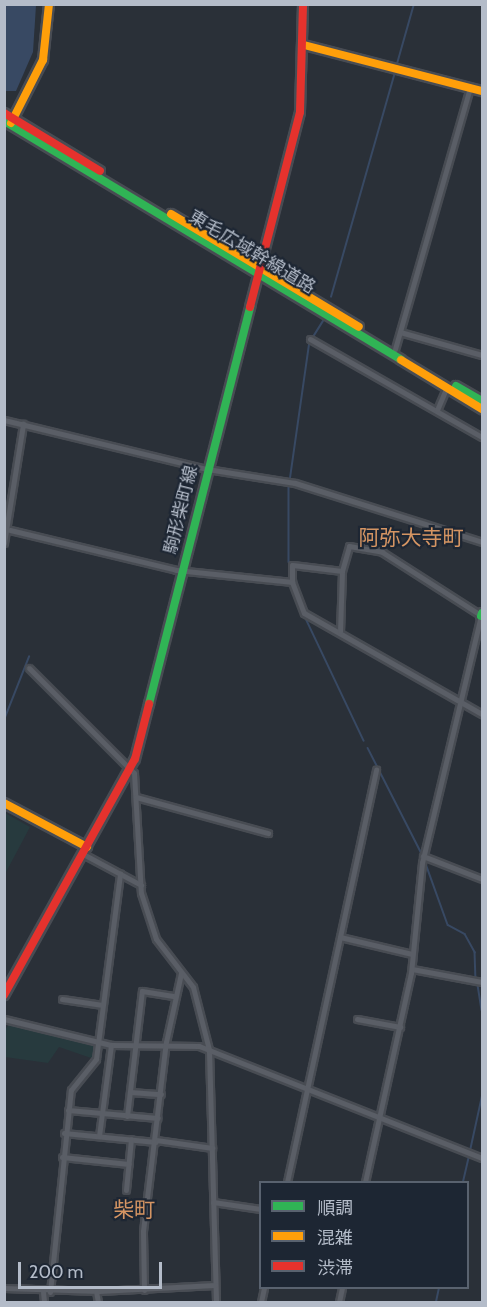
<!DOCTYPE html>
<meta charset="utf-8">
<style>
body{margin:0}
#map{position:relative;width:487px;height:1307px;overflow:hidden;background:#2a3038;font-family:Cabin,"Noto Sans JP",sans-serif}
div>[style]{position:absolute}
.green>*{inset:0;background:#273a3e}
.water>*{inset:0;background:#384963}
.stream>*{height:1.5px;margin:-0.75px;padding:0 0.75px;transform-origin:0.75px;border-radius:0.75px;background:#384963}
.roads{filter:drop-shadow(2px 0 #484c53) drop-shadow(-2px 0 #484c53) drop-shadow(0 2px #484c53) drop-shadow(0 -2px #484c53)}
.street>*{height:5px;margin:-2.5px;padding:0 2.5px;transform-origin:2.5px;border-radius:2.5px;background:#5a5e66}
.fast>*{height:8px;margin:-4px;padding:0 4px;transform-origin:4px;border-radius:4px;background:#30b455}
.slow>*{height:8px;margin:-4px;padding:0 4px;transform-origin:4px;border-radius:4px;background:#ff9f0a}
.jam>*{height:8px;margin:-4px;padding:0 4px;transform-origin:4px;border-radius:4px;background:#e5322d}
span{translate:-50% -50%;white-space:nowrap;text-align:center;line-height:1.15;-webkit-text-stroke:4.5px #1d2633;paint-order:stroke}
.street-label{font-size:18px;color:#b4bcc9}
.quarter-label{font-size:21px;color:#d59563}
.frame{position:absolute;inset:0;border:6px solid #b4bcc9;pointer-events:none}
.legend{position:absolute;left:259px;top:1181px;width:210px;height:108px;box-sizing:border-box;background:#1d2633;border:2px solid #59626f;margin:0;padding:8px 10px;list-style:none;font-size:18px;color:#b4bcc9}
.legend li{display:flex;align-items:center;gap:12px;height:30px}
.legend b{width:30px;border:2px solid #59626f}
.scale{position:absolute;left:18px;top:1262px;width:144px;height:27px;box-sizing:border-box;border:3px solid #b4bcc9;border-top:0;padding-left:8px;font-size:18px;line-height:21px;white-space:nowrap;color:#b4bcc9;-webkit-text-stroke:4px #1d2633;paint-order:stroke}
</style>
<div id="map">
<div class="green">
<i style="clip-path:polygon(5px 813px,30px 827px,5px 874px)"></i>
<i style="clip-path:polygon(10px 1023px,95px 1045px,94px 1059px,59px 1047px,48px 1063px,5px 1057px,4px 1031px)"></i>
</div>
<div class="water">
<i style="clip-path:polygon(4px 5px,36px 5px,33px 52px,16px 91px,5px 91px)"></i>
</div>
<div class="stream">
<i style="left:397px;top:64px;width:62px;rotate:-74.2deg"></i>
<i style="left:331px;top:297px;width:234px;rotate:-74.1deg"></i>
<i style="left:313px;top:337px;width:19px;rotate:-58deg"></i>
<i style="left:290px;top:478px;width:135px;rotate:-81.9deg"></i>
<i style="left:289px;top:485px;width:77px;rotate:90deg"></i>
<i style="left:291px;top:587px;width:170px;rotate:64.6deg"></i>
<i style="left:4px;top:720px;width:68px;rotate:-68.4deg"></i>
<i style="left:368px;top:748px;width:117px;rotate:63deg"></i>
<i style="left:425px;top:861px;width:68px;rotate:70.2deg"></i>
<i style="left:448px;top:925px;width:19px;rotate:28deg"></i>
<i style="left:465px;top:934px;width:21px;rotate:61deg"></i>
<i style="left:475px;top:952px;width:24px;rotate:88deg"></i>
<i style="left:478px;top:985px;width:25px;rotate:81deg"></i>
<i style="left:470px;top:1151px;width:56px;rotate:-77.7deg"></i>
<i style="left:463px;top:1182px;width:27px;rotate:-77deg"></i>
<i style="left:436px;top:1302px;width:14px;rotate:-78deg"></i>
</div>
<div class="roads">
<div class="street">
<i style="left:400px;top:332px;width:85px;rotate:15.7deg"></i>
<i style="left:310px;top:339px;width:198px;rotate:29.7deg"></i>
<i style="left:395px;top:349px;width:273px;rotate:-74deg"></i>
<i style="left:437px;top:410px;width:25px;rotate:-67deg"></i>
<i style="left:4px;top:420px;width:209px;rotate:13.6deg"></i>
<i style="left:207px;top:469px;width:89px;rotate:9deg"></i>
<i style="left:295px;top:483px;width:196px;rotate:17.5deg"></i>
<i style="left:10px;top:530px;width:171px;rotate:13.5deg"></i>
<i style="left:176px;top:570px;width:117px;rotate:5.9deg"></i>
<i style="left:4px;top:543px;width:121px;rotate:-80.9deg"></i>
<i style="left:342px;top:571px;width:50px;rotate:-173.2deg"></i>
<i style="left:292px;top:565px;width:17px;rotate:90deg"></i>
<i style="left:292px;top:582px;width:33px;rotate:69deg"></i>
<i style="left:304px;top:613px;width:205px;rotate:29.6deg"></i>
<i style="left:340px;top:632px;width:61px;rotate:-88.1deg"></i>
<i style="left:342px;top:571px;width:26px;rotate:-74deg"></i>
<i style="left:349px;top:546px;width:34px;rotate:10deg"></i>
<i style="left:382px;top:552px;width:119px;rotate:32.6deg"></i>
<i style="left:29px;top:668px;width:148px;rotate:45deg"></i>
<i style="left:134px;top:773px;width:120px;rotate:86.7deg"></i>
<i style="left:141px;top:893px;width:48px;rotate:71.9deg"></i>
<i style="left:156px;top:939px;width:61px;rotate:52.4deg"></i>
<i style="left:193px;top:987px;width:65px;rotate:75.7deg"></i>
<i style="left:209px;top:1050px;width:252px;rotate:88.4deg"></i>
<i style="left:136px;top:797px;width:137px;rotate:15.3deg"></i>
<i style="left:83px;top:854px;width:66px;rotate:28.1deg"></i>
<i style="left:423px;top:856px;width:63px;rotate:21.3deg"></i>
<i style="left:340px;top:937px;width:74px;rotate:13.3deg"></i>
<i style="left:412px;top:969px;width:71px;rotate:10.5deg"></i>
<i style="left:62px;top:999px;width:41px;rotate:8.3deg"></i>
<i style="left:4px;top:1019px;width:110px;rotate:13.7deg"></i>
<i style="left:111px;top:1045px;width:88px;rotate:0.7deg"></i>
<i style="left:199px;top:1046px;width:304px;rotate:21.6deg"></i>
<i style="left:357px;top:1019px;width:44px;rotate:10.5deg"></i>
<i style="left:130px;top:1092px;width:31px;rotate:4deg"></i>
<i style="left:68px;top:1110px;width:90px;rotate:5.1deg"></i>
<i style="left:127px;top:1116px;width:126px;rotate:-83.2deg"></i>
<i style="left:142px;top:991px;width:33px;rotate:9deg"></i>
<i style="left:64px;top:1133px;width:92px;rotate:5.6deg"></i>
<i style="left:99px;top:1136px;width:92px;rotate:-82.5deg"></i>
<i style="left:156px;top:1140px;width:57px;rotate:8.1deg"></i>
<i style="left:62px;top:1157px;width:67px;rotate:6deg"></i>
<i style="left:287px;top:1182px;width:422px;rotate:-77.8deg"></i>
<i style="left:365px;top:1182px;width:214px;rotate:-77.6deg"></i>
<i style="left:411px;top:973px;width:111px;rotate:-84.3deg"></i>
<i style="left:422px;top:863px;width:254px;rotate:-76.6deg"></i>
<i style="left:126px;top:1190px;width:51px;rotate:-84.4deg"></i>
<i style="left:213px;top:1202px;width:48px;rotate:8.5deg"></i>
<i style="left:4px;top:1288px;width:95px;rotate:1.8deg"></i>
<i style="left:99px;top:1291px;width:116px;rotate:-3deg"></i>
<i style="left:144px;top:1290px;width:59px;rotate:-91deg"></i>
<i style="left:143px;top:1231px;width:190px;rotate:-83.1deg"></i>
<i style="left:166px;top:1042px;width:71px;rotate:-77.7deg"></i>
<i style="left:96px;top:1291px;width:11px;rotate:80deg"></i>
<i style="left:43px;top:1292px;width:10px;rotate:84deg"></i>
<i style="left:50px;top:1292px;width:203px;rotate:-84.1deg"></i>
<i style="left:71px;top:1090px;width:40px;rotate:-51deg"></i>
<i style="left:96px;top:1059px;width:187px;rotate:-82.6deg"></i>
<i style="left:261px;top:1302px;width:14px;rotate:-78deg"></i>
<i style="left:339px;top:1302px;width:14px;rotate:-78deg"></i>
</div>
<div class="fast">
<i style="left:4px;top:121px;width:463px;rotate:31deg"></i>
<i style="left:456px;top:386px;width:30px;rotate:30deg"></i>
<i style="left:481px;top:616px;width:3px;rotate:-72deg"></i>
<i style="left:149px;top:704px;width:410px;rotate:-75.7deg"></i>
</div>
<div class="slow">
<i style="left:304px;top:45px;width:184px;rotate:14.5deg"></i>
<i style="left:11px;top:123px;width:71px;rotate:-63.1deg"></i>
<i style="left:43px;top:60px;width:56px;rotate:-83.9deg"></i>
<i style="left:171px;top:214px;width:219px;rotate:31deg"></i>
<i style="left:401px;top:360px;width:95px;rotate:31.2deg"></i>
<i style="left:4px;top:803px;width:94px;rotate:27.9deg"></i>
</div>
<div class="jam">
<i style="left:4px;top:113px;width:112px;rotate:31.1deg"></i>
<i style="left:250px;top:307px;width:201px;rotate:-75.6deg"></i>
<i style="left:300px;top:112px;width:108px;rotate:-88.4deg"></i>
<i style="left:4px;top:995px;width:270px;rotate:-61deg"></i>
<i style="left:135px;top:759px;width:57px;rotate:-75.7deg"></i>
</div>
</div>
<div class="street-label">
<span style="left:252px;top:252px;rotate:31deg">東毛広域幹線道路</span>
<span style="left:181px;top:510px;rotate:-76deg">駒形柴町線</span>
</div>
<div class="quarter-label">
<span style="left:411px;top:538px">阿弥大寺町</span>
<span style="left:134px;top:1210px">柴町</span>
</div>
<div class="frame"></div>
<ul class="legend">
<li><b style="height:8px;background:#30b455"></b>順調</li>
<li><b style="height:8px;background:#ff9f0a"></b>混雑</li>
<li><b style="height:8px;background:#e5322d"></b>渋滞</li>
</ul>
<div class="scale">200 m</div>
</div>
